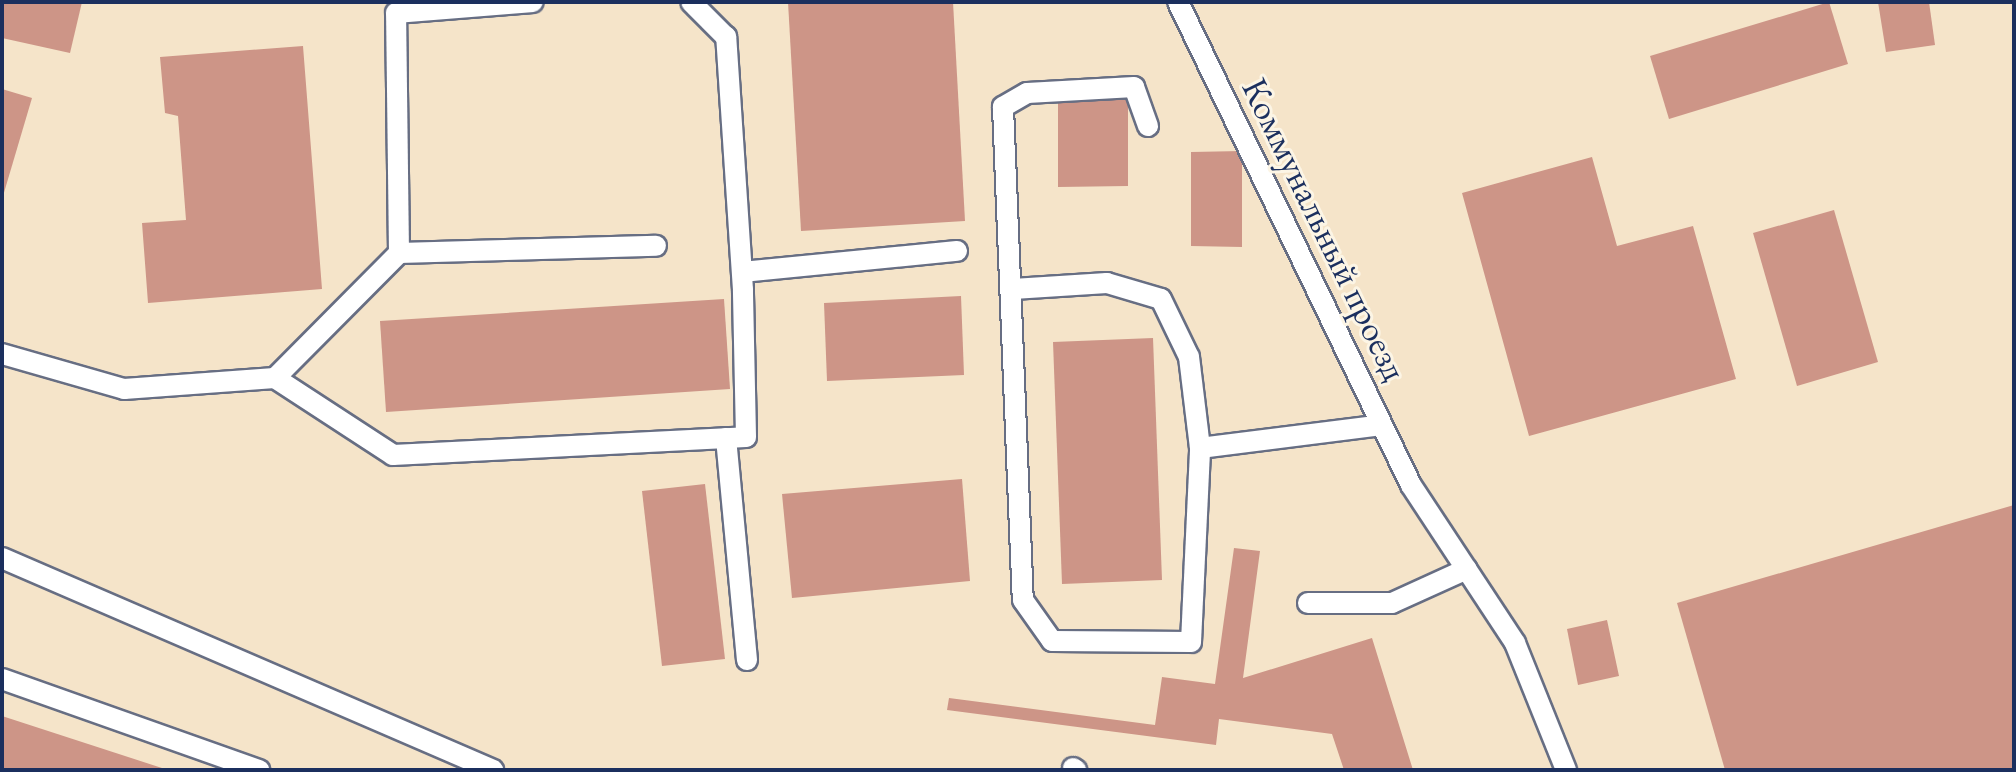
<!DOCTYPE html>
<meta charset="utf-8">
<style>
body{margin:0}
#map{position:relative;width:2016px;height:772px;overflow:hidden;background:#f5e4c9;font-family:"EB Garamond",serif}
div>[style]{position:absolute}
.building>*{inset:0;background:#cd9587}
.roads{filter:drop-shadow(2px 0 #676e83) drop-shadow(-2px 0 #676e83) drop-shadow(0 2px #676e83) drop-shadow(0 -2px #676e83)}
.lane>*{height:20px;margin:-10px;padding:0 10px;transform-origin:10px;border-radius:10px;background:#fff}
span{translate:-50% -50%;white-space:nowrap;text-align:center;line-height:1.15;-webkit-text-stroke:6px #fcf5e5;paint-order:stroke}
.street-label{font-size:36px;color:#1b2f5e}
.frame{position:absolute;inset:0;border:4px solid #1b2f5e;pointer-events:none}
</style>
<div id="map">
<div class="building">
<i style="clip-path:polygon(2px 2px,82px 2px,70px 53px,2px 38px)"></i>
<i style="clip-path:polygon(788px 2px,953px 2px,965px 221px,801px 231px)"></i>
<i style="clip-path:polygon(1829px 2px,1848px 64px,1669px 119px,1650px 56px)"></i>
<i style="clip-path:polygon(1878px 2px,1929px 2px,1935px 45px,1886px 52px)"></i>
<i style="clip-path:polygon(303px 46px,322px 289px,148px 303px,142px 223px,186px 220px,178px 116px,165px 113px,160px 57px)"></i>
<i style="clip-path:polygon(2px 89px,32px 98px,3px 196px,2px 196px)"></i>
<i style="clip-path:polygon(1128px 98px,1128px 186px,1058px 187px,1058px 99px)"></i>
<i style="clip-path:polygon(1242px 151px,1242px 247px,1191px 246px,1191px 152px)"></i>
<i style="clip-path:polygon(1592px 157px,1617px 246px,1693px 226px,1736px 379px,1529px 436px,1462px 193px)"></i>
<i style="clip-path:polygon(1834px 210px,1878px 362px,1797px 386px,1753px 233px)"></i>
<i style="clip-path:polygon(961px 296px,964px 375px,827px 381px,824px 303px)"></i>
<i style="clip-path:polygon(724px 299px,730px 389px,386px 412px,380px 321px)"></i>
<i style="clip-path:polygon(1153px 338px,1162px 580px,1062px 584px,1053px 342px)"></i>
<i style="clip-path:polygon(962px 479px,970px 581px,792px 598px,782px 494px)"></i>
<i style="clip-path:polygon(705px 484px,725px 659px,662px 666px,642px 491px)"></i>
<i style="clip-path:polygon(2014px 505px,2014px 770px,1725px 770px,1677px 603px)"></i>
<i style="clip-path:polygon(1234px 548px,1260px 551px,1243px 678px,1372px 638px,1413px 770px,1344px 770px,1332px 734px,1219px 719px,1216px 745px,947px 710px,949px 698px,1155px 725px,1162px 677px,1215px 684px)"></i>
<i style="clip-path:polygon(1607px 620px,1619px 676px,1578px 685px,1567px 629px)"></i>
<i style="clip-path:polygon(2px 716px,165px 769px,165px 770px,2px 770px)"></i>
</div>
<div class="roads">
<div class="lane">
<i style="left:1178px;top:2px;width:536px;rotate:64.25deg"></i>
<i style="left:1411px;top:485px;width:189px;rotate:56.6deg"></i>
<i style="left:1515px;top:643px;width:137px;rotate:68.1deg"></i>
<i style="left:1148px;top:126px;width:41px;rotate:-109.7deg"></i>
<i style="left:1134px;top:87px;width:107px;rotate:176.8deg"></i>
<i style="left:1027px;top:93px;width:28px;rotate:150deg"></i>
<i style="left:1003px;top:107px;width:493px;rotate:87.7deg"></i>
<i style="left:1023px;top:600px;width:50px;rotate:54.7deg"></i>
<i style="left:1052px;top:641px;width:139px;rotate:0.4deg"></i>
<i style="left:1191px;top:642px;width:194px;rotate:-87.3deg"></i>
<i style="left:1200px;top:448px;width:183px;rotate:-7.2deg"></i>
<i style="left:399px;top:253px;width:257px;rotate:-1.6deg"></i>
<i style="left:742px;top:272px;width:216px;rotate:-5.6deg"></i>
<i style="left:1013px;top:289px;width:94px;rotate:-3.7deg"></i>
<i style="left:1107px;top:283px;width:56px;rotate:16.5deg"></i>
<i style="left:1161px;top:299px;width:64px;rotate:64.2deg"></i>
<i style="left:1189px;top:357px;width:92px;rotate:83.1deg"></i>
<i style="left:2px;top:354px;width:127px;rotate:16deg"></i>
<i style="left:124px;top:389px;width:151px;rotate:-4.2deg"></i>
<i style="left:275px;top:378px;width:176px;rotate:-45.2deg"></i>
<i style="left:399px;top:253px;width:240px;rotate:-90.7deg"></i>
<i style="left:396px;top:13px;width:137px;rotate:-4.6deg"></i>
<i style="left:275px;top:378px;width:141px;rotate:33.1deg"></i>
<i style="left:393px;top:455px;width:353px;rotate:-2.9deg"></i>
<i style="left:746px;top:437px;width:147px;rotate:-91.2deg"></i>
<i style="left:743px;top:290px;width:254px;rotate:-93.8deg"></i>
<i style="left:726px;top:37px;width:49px;rotate:-135deg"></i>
<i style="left:726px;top:438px;width:223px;rotate:84.6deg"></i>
<i style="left:2px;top:558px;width:535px;rotate:23.35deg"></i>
<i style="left:1308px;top:603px;width:84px"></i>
<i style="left:1392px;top:603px;width:82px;rotate:-24.4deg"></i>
<i style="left:2px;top:679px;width:273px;rotate:19.5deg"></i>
<i style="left:1073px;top:768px;width:4px;rotate:34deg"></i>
</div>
</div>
<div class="street-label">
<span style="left:1325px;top:229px;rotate:64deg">Коммунальный проезд</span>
</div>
<div class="frame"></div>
</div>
